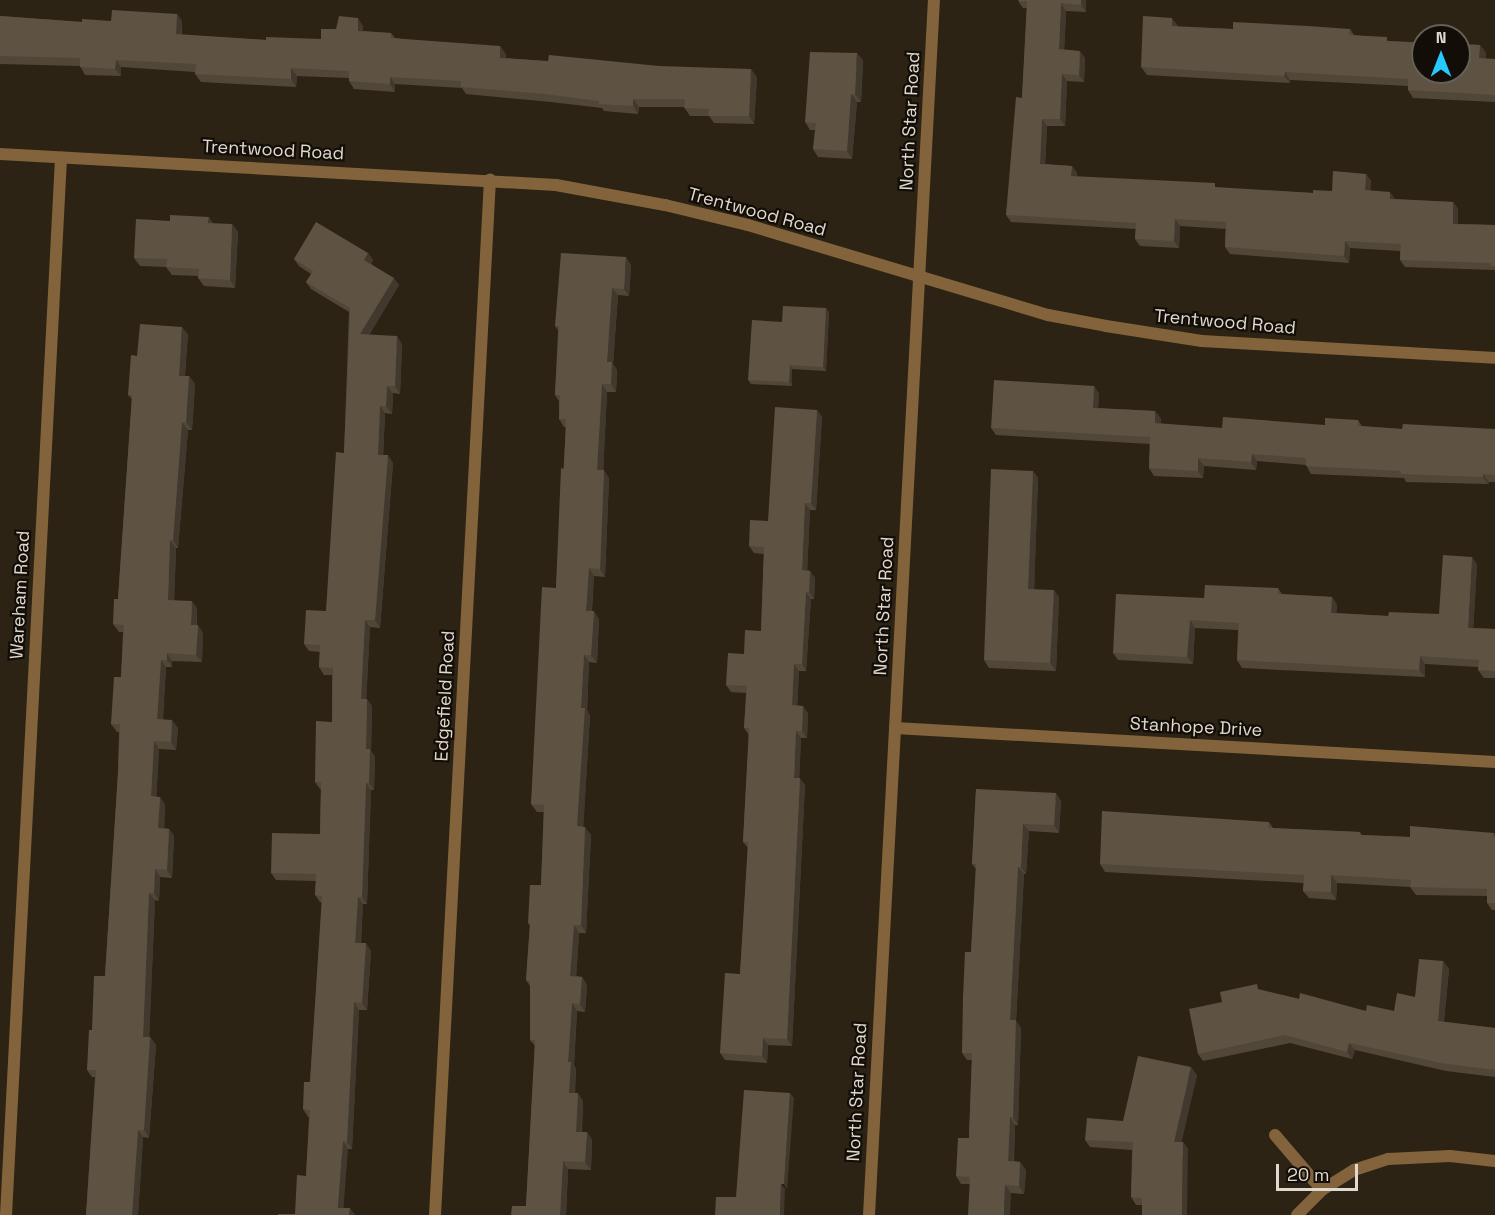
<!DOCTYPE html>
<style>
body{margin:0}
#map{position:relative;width:1495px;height:1215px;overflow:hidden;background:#2d2314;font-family:"Space Grotesk",sans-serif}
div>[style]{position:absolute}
.minor>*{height:12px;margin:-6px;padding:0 6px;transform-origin:6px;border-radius:6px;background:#83633b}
.tertiary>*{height:12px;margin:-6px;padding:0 6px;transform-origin:6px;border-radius:6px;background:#83633b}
.wall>*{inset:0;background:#514739}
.shaded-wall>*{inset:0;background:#42392e}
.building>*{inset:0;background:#5e5242}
span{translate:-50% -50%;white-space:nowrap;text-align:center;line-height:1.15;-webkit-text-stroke:4.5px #120d07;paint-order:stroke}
.street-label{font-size:18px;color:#e0d9cf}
.north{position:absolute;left:1411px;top:24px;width:60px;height:60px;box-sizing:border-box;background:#120d07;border:2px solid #645f57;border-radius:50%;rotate:0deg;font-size:16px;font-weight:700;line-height:24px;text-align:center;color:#e0d9cf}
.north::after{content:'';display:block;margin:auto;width:21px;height:27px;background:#24c9fe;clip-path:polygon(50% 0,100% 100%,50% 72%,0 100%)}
.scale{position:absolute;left:1276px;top:1164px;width:82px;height:27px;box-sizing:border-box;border:3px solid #e0d9cf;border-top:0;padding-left:8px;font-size:18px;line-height:21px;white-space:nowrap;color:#e0d9cf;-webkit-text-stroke:4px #120d07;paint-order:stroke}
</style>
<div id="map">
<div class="minor">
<i style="left:0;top:154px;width:557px;rotate:3.19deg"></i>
<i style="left:556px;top:185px;width:111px;rotate:10.4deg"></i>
<i style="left:665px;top:205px;width:85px;rotate:13.5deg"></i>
<i style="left:748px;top:225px;width:313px;rotate:16.7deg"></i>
<i style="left:1048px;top:315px;width:59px;rotate:10.7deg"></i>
<i style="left:1106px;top:326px;width:97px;rotate:8.9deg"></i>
<i style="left:1202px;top:341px;width:293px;rotate:3.3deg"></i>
<i style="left:895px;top:728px;width:601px;rotate:3.24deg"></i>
<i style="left:1275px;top:1135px;width:72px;rotate:49.5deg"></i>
<i style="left:6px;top:1215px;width:1059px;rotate:-87.02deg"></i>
<i style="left:435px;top:1215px;width:1037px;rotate:-86.96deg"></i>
<i style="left:1297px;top:1215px;width:35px;rotate:-45deg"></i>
<i style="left:1322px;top:1190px;width:38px;rotate:-32deg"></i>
<i style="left:1354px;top:1170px;width:36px;rotate:-18deg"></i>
<i style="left:1388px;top:1159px;width:62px;rotate:-2.8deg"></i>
<i style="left:1450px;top:1156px;width:45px;rotate:6.3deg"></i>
</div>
<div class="tertiary">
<i style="left:869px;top:1215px;width:1217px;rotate:-86.94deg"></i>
</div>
<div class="wall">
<i style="clip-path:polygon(1086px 0,1086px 12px,1066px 11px,1064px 50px,1085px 58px,1084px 82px,1067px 81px,1065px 126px,1047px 126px,1045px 164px,1072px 166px,1077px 173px,1077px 177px,1218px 188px,1313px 193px,1332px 191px,1366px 174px,1371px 181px,1370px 191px,1395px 199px,1453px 202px,1458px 209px,1458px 224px,1495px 225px,1495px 271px,1494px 270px,1405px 267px,1400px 260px,1400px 251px,1350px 248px,1349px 263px,1230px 254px,1225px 247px,1226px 229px,1180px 226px,1179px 248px,1140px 246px,1135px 239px,1136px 229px,1011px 222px,1006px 215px,1022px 98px,1027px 8px,1023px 8px,1018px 1px)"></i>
<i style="clip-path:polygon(177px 14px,182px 21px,182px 35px,266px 40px,321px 39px,336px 29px,363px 26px,363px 31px,391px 33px,395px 38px,506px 54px,506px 58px,757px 77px,754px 124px,714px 123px,709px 116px,690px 116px,684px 107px,639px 107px,638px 114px,604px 111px,602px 108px,551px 102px,466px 94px,462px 88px,395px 84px,395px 92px,354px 89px,349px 81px,349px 78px,297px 76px,296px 87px,201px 82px,195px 74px,195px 72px,121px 67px,121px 76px,85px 75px,80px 66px,0 64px,0 16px,82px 22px,111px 21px)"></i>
<i style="clip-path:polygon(1178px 26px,1178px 27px,1233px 29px,1350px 29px,1354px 35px,1390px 41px,1480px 45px,1486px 53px,1485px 59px,1495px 59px,1495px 102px,1413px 98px,1408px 90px,1408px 86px,1290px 80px,1290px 83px,1147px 75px,1141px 67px)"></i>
<i style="clip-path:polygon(863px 60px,861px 102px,857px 102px,852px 159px,818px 157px,813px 149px,815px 130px,810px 130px,805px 122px)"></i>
<i style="clip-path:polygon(213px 224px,232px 224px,238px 232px,235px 288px,204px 286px,198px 278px,198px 276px,172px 275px,166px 267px,140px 266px,134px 258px)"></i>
<i style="clip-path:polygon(368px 253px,373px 260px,371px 264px,399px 285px,369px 335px,402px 344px,400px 394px,393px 393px,392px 414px,385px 413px,383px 455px,393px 463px,380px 628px,370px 627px,366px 699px,372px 706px,371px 751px,375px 757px,374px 790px,371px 790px,367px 904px,363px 904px,361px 943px,371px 951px,367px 1010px,359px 1010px,352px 1149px,348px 1149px,295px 1214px,306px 1176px,309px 1117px,308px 1117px,303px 1109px,310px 1082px,322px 903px,320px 902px,315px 895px,316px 881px,276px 880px,271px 873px,320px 834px,321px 789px,320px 789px,315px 782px,332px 722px,332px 675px,324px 675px,319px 667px,320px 652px,309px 651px,304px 644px,326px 611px,344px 453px,349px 312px,311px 289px,306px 282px,311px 274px,299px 266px,294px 259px)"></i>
<i style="clip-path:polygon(631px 265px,629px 296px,618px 295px,613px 364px,617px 370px,616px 392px,607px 392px,603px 470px,609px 478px,605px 577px,594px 576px,592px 611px,599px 619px,597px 663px,589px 662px,587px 710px,590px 716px,583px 827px,591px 835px,586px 933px,579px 933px,576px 976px,582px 977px,587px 985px,585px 1012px,577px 1011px,574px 1065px,576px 1069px,575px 1093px,583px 1101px,582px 1132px,587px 1132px,592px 1140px,591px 1170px,568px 1169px,566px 1215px,511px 1215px,526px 1206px,535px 1046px,530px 1040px,530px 986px,526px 980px,530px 926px,528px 923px,541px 885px,544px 812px,537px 812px,531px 804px,556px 588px,566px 427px,564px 427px,559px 419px,559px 401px,555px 395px,558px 330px,555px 326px)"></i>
<i style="clip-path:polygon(829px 312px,826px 371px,792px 369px,792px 386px,751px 384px,748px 380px,782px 322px)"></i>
<i style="clip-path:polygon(188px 334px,185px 376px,189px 376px,195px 384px,192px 430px,188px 430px,178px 548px,176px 548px,174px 600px,197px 608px,197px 625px,203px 633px,202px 662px,172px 661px,172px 667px,166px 667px,163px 719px,178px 728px,176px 750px,159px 749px,156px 797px,160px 797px,165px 805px,164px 828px,169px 829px,174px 836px,172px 878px,160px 877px,159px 901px,155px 900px,149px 1037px,150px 1037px,156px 1045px,149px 1138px,143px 1137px,138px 1215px,86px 1215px,95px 1077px,92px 1077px,87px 1070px,92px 1030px,105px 976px,118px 773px,119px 732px,117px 732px,111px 724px,121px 677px,123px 632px,119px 632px,113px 624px,118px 599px,132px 399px,128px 395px,137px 356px)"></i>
<i style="clip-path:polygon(1094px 386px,1099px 394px,1098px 408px,1155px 411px,1161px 419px,1160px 424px,1222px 428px,1325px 425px,1358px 420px,1362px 426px,1402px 429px,1495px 429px,1495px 482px,1489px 482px,1488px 484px,1406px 482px,1404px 478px,1311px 474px,1306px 465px,1257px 461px,1256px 470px,1204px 466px,1203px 478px,1154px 476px,1149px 468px,1150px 444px,996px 435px,991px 428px)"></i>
<i style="clip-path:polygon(817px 410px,822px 417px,816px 510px,810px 510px,807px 570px,810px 571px,815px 578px,814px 599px,811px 599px,806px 671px,799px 671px,797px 706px,808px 713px,807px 738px,801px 738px,799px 778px,805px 785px,792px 1046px,768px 1045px,767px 1063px,725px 1060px,720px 1053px,740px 974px,748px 848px,743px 842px,749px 735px,744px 728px,746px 693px,731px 692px,726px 685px,744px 654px,761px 631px,764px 554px,754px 553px,749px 546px,768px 521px)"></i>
<i style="clip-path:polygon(1033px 471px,1038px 478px,1034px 589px,1059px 597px,1056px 671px,989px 668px,984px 660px)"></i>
<i style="clip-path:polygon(1472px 557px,1477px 565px,1473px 628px,1495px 629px,1495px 678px,1484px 678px,1478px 670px,1478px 667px,1425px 664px,1425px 677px,1242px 668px,1237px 660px,1238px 630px,1195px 628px,1193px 664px,1118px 660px,1113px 653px,1204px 598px,1278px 588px,1282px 594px,1332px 597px,1337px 605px,1336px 613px,1388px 616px,1439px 614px)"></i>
<i style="clip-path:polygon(976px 789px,1061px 801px,1059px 833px,1029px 831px,1026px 874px,1024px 874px,1016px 1021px,1021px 1028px,1018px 1125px,1015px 1125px,1014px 1161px,1020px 1162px,1026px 1170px,1024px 1194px,1011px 1193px,970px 1184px,961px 1184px,956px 1176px,969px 1138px,972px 1060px,967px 1060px,962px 1053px,971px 952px,976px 869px,972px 864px)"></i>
<i style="clip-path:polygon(1269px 822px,1273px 828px,1360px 832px,1362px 835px,1410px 837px,1494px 833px,1495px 835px,1495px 910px,1492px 910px,1487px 903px,1487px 896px,1416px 895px,1410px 887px,1337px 883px,1336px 900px,1309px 898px,1303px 891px,1304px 883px,1105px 872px,1100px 864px)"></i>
<i style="clip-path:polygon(1443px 961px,1449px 969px,1444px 1022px,1495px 1028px,1495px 1077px,1446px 1071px,1355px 1050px,1352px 1059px,1290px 1043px,1203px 1061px,1198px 1054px,1260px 990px,1299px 999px,1366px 1011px,1394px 1011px,1415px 997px)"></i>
<i style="clip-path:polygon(1197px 1075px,1181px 1142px,1183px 1142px,1188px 1149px,1142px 1205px,1136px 1205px,1131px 1197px,1132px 1150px,1090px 1147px,1085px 1140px,1123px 1121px)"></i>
</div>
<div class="shaded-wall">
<i style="clip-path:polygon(1081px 0,1086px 0,1086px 12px,1081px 5px)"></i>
<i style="clip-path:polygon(1061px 3px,1066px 11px,1064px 56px,1059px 49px)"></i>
<i style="clip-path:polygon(177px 14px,182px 21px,181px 42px,176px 34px)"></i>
<i style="clip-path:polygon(358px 18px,363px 26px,363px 38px,358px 31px)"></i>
<i style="clip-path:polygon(1172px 18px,1178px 26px,1177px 34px,1172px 26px)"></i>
<i style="clip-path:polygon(1480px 45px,1486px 53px,1485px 66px,1479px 58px)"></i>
<i style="clip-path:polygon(500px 46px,506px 54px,506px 65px,500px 58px)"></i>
<i style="clip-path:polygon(1080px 51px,1085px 58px,1084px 82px,1079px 75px)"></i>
<i style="clip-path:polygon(857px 53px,863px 60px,861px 102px,855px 94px)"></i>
<i style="clip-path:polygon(116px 60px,121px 67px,121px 76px,115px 69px)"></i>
<i style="clip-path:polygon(291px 68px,297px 76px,296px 87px,291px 79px)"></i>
<i style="clip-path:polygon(751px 69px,757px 77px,754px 124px,749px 116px)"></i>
<i style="clip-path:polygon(1285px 72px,1290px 80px,1290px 83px,1284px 76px)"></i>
<i style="clip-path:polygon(1062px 74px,1067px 81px,1065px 126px,1060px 119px)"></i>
<i style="clip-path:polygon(390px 77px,395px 84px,395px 92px,390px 84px)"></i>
<i style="clip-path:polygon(851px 94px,857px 102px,852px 159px,847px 151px)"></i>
<i style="clip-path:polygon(633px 99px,639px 107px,638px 114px,633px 106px)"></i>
<i style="clip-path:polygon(1042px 119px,1047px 126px,1045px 171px,1040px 164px)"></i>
<i style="clip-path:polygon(1072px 166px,1077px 173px,1076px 183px,1071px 176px)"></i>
<i style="clip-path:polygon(1366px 174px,1371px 181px,1370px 198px,1365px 190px)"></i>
<i style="clip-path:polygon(1390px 192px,1395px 199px,1390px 199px)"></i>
<i style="clip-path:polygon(1453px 202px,1458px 209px,1458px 231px,1453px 224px)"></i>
<i style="clip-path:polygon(209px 217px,214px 225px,208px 223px)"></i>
<i style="clip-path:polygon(1175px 219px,1180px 226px,1179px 248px,1174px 241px)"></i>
<i style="clip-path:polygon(232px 224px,238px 232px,235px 288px,230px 280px)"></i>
<i style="clip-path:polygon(1345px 241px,1350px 248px,1349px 263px,1344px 256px)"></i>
<i style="clip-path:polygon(368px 253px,373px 260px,369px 267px,364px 260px)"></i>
<i style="clip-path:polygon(626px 257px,631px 265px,629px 296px,624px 289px)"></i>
<i style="clip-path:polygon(394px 278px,399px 285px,365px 342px,360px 334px)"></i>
<i style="clip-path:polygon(612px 288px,618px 295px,613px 364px,617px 370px,616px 392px,611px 384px,607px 362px)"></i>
<i style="clip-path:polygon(826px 308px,829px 312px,826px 371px,823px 367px)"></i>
<i style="clip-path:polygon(182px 327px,188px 334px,184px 383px,179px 376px)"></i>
<i style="clip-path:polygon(397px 336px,402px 344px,400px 394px,395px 386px)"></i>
<i style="clip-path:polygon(790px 365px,792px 369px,792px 386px,789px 382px)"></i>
<i style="clip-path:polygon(189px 376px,195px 384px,192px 430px,186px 422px)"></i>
<i style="clip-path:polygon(602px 384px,607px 392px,603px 478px,597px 470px)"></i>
<i style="clip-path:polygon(387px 386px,393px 393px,392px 414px,386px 406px)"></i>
<i style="clip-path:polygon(1094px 386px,1099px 394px,1098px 415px,1093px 408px)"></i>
<i style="clip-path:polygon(380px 406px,385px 413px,383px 462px,378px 455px)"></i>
<i style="clip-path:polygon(817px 410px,822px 417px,816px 510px,811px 503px)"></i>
<i style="clip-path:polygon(1155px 411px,1161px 419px,1160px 431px,1155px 423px)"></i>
<i style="clip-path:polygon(182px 422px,188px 430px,178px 548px,173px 540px)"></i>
<i style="clip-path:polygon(1252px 454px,1257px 461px,1256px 470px,1251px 462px)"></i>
<i style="clip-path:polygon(388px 455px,393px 463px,380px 628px,375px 620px)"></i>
<i style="clip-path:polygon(1198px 458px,1204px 466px,1203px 478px,1198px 471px)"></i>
<i style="clip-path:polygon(604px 470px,609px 478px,605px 577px,600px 569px)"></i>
<i style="clip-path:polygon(1033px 471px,1038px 478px,1034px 596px,1028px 589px)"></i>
<i style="clip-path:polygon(1483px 474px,1489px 482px,1488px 484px,1483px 477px)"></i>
<i style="clip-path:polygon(805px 503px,810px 510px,807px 577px,802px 570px)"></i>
<i style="clip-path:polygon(170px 540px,176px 548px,174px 607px,168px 600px)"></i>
<i style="clip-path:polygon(1472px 557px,1477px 565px,1473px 635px,1468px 628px)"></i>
<i style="clip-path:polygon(589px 568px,594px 576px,591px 618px,586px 611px)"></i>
<i style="clip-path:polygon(810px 571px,815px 578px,814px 599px,809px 592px)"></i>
<i style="clip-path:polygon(1054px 590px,1059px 597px,1056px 671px,1050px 663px)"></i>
<i style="clip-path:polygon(806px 592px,811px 599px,806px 671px,802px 664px)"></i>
<i style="clip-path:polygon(1332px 597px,1337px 605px,1336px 621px,1331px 613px)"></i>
<i style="clip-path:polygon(192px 601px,197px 608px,196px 633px,191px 625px)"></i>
<i style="clip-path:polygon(594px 611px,599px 619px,597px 663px,591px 655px)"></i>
<i style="clip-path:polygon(365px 620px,370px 627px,366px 706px,361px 699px)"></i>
<i style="clip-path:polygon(1190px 620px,1195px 628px,1193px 664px,1187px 657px)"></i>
<i style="clip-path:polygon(198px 625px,203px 633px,202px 662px,196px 655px)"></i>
<i style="clip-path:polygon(167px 653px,172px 661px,172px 667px,167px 660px)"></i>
<i style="clip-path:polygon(584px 655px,589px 662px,587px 710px,590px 716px,583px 834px,577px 826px,581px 708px)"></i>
<i style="clip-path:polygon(1420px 656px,1425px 664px,1425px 677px,1419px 670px)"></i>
<i style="clip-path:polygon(161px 660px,166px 667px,162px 727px,157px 719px)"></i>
<i style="clip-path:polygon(794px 664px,799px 671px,797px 712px,792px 705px)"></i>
<i style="clip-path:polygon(367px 699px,372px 706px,371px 751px,375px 757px,374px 790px,369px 783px,366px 749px)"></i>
<i style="clip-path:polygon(803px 706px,808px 713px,807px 738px,802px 731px)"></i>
<i style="clip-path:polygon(172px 720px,178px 728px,176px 750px,171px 742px)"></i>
<i style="clip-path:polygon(796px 731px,801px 738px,799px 785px,794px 778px)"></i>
<i style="clip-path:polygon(154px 741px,159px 749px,156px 804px,151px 796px)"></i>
<i style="clip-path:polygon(800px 778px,805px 785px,792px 1046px,787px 1039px)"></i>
<i style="clip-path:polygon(366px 783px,371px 790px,367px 904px,362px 897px)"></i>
<i style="clip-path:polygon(1056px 793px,1061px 801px,1059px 833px,1054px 825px)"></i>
<i style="clip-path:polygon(160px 797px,165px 805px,164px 836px,158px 828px)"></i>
<i style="clip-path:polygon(1023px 824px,1029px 831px,1026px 874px,1021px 867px)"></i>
<i style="clip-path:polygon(585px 827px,591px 835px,586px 933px,581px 925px)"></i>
<i style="clip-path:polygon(169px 829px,174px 836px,172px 878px,167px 870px)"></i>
<i style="clip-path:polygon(1018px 867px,1024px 874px,1016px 1021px,1021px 1028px,1018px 1125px,1013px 1117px,1010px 1020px)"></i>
<i style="clip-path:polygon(155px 869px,160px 877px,159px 901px,154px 893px)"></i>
<i style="clip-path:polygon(1331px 875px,1337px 883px,1336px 900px,1331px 892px)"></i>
<i style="clip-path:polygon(149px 893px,155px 900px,149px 1044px,143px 1037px)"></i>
<i style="clip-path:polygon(358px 897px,363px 904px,360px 950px,355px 943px)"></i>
<i style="clip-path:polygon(574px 925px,579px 933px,576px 984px,570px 976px)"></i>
<i style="clip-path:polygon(366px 943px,371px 951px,367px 1010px,362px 1003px)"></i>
<i style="clip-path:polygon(1443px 961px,1449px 969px,1443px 1028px,1438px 1021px)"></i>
<i style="clip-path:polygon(582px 977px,587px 985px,585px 1012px,580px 1004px)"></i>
<i style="clip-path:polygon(354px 1002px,359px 1010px,352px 1149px,347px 1142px)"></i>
<i style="clip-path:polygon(572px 1003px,577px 1011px,574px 1065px,576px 1069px,574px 1101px,569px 1093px,568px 1062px)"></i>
<i style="clip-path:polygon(150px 1037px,156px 1045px,149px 1138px,144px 1130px)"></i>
<i style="clip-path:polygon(763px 1038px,768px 1045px,767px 1063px,762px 1056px)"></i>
<i style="clip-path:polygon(1349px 1043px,1355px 1050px,1352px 1059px,1347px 1052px)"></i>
<i style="clip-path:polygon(1191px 1067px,1197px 1075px,1180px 1149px,1174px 1142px)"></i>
<i style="clip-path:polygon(578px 1093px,583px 1101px,581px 1140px,576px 1132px)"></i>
<i style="clip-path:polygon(790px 1093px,794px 1098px,787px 1189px,784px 1184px)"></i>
<i style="clip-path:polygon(1010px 1117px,1015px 1125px,1013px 1169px,1008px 1161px)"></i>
<i style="clip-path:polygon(138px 1130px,143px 1137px,138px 1215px,132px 1215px)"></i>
<i style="clip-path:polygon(587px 1132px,592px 1140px,591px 1170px,585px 1162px)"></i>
<i style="clip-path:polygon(343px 1141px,348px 1149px,343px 1215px,338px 1208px)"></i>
<i style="clip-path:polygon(1183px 1142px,1188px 1149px,1187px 1215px,1182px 1215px)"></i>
<i style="clip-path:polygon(563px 1161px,568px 1169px,566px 1215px,560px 1215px)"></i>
<i style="clip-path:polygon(1020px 1162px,1026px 1170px,1024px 1194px,1019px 1186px)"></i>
<i style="clip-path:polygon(781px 1184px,785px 1189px,784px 1215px,780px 1215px)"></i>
<i style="clip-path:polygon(1005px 1185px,1011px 1193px,1010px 1215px,1004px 1215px)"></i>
<i style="clip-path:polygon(350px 1208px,355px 1215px,349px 1215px)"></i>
</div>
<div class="building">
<i style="clip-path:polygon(1019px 0,1081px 0,1081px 5px,1061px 3px,1059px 49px,1080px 51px,1079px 75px,1062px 74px,1060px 119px,1042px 119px,1040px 164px,1072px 166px,1071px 176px,1215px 183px,1215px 187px,1313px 193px,1313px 190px,1332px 191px,1333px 171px,1366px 174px,1365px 190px,1390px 192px,1390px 199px,1453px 202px,1453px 224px,1495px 225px,1495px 266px,1491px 266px,1491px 263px,1400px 260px,1401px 244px,1345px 241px,1344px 256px,1225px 247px,1226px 222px,1175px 219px,1174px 241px,1135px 239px,1136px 223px,1006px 215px,1016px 97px,1022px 98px,1027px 1px,1018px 1px)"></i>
<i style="clip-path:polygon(112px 10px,177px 14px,176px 34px,266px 40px,266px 37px,321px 39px,321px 29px,336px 29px,339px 16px,358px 18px,358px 31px,391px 33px,391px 38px,500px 46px,500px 58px,548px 61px,549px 55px,659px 66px,751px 69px,749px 116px,708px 116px,709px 109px,684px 108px,685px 99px,633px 99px,633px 106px,599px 104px,599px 101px,545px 94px,461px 87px,461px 81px,390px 77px,390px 84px,349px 81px,349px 71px,291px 68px,291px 79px,195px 74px,196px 64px,116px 60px,115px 69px,80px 67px,80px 58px,0 56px,0 16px,82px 22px,82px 19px,111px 21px)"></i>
<i style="clip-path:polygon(1143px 16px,1172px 18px,1172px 26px,1233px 29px,1233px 22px,1308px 26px,1350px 29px,1349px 35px,1387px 37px,1387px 41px,1423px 43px,1423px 72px,1459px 72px,1459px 44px,1480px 45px,1479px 58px,1495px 59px,1495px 95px,1408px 90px,1408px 79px,1285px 72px,1284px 76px,1141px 67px)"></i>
<i style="clip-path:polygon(810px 52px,857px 53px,855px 94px,851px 94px,847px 151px,813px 149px,816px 123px,805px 122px)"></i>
<i style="clip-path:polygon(170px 215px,209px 217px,208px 223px,232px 224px,230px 280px,198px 278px,199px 269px,166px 267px,167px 259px,134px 258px,136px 219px,170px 221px)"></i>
<i style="clip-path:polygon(316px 222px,368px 253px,364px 260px,394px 278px,360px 334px,397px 336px,395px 386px,387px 386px,386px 406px,380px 406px,378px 455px,388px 455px,375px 620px,365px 620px,361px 699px,367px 699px,366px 749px,370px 749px,369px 783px,366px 783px,362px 897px,358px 897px,355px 943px,366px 943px,362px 1003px,354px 1002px,347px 1142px,343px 1141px,338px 1208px,350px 1208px,349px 1215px,278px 1215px,278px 1214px,295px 1214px,297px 1175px,306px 1176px,310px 1110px,303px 1109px,304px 1082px,310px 1082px,322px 896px,315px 895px,316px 874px,271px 873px,272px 833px,320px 834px,321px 782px,315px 782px,316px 721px,332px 722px,333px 668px,319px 667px,320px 645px,304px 644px,306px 610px,326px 611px,336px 452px,344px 453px,348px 364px,350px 308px,306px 282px,313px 271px,294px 259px)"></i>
<i style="clip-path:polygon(561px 253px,626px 257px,624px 289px,612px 288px,607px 362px,612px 362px,611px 384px,602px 384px,597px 470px,604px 470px,600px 569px,589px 568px,586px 611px,594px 611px,591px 655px,584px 655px,581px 708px,585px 708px,577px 826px,585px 827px,581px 925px,574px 925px,570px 976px,582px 977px,580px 1004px,572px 1003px,568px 1062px,571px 1062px,569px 1093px,578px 1093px,576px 1132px,587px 1132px,585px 1162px,563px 1161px,560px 1215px,511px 1215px,512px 1206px,526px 1206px,535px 1040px,530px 1040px,530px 981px,526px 980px,530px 923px,528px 923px,530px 885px,541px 885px,544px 805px,531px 804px,542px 587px,556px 588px,561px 468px,564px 469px,566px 419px,559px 419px,560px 395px,555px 395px,559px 326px,555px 326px)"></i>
<i style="clip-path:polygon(783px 306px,826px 308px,823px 367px,790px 365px,789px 382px,748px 380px,752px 320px,782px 322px)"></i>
<i style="clip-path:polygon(140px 324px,182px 327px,179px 376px,189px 376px,186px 422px,182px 422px,173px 540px,170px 540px,168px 600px,192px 601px,191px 625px,198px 625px,196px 655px,167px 653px,167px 660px,161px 660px,157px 719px,172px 720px,171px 742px,154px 741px,151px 796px,160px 797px,158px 828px,169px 829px,167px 870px,155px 869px,154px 893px,149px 893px,143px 1037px,150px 1037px,144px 1130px,138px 1130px,132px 1215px,86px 1215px,96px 1070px,87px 1070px,89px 1030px,92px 1030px,94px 976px,105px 976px,118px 773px,120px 724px,111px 724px,114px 677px,121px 677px,124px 625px,113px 624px,114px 599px,118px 599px,132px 395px,128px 395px,131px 355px,137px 356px)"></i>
<i style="clip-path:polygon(994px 380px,1094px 386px,1093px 408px,1155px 411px,1155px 423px,1222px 428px,1223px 417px,1325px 425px,1325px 418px,1358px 420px,1358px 426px,1402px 429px,1403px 424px,1495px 429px,1495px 475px,1483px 474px,1483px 477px,1401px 474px,1401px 471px,1306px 466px,1306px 458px,1252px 454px,1251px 462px,1198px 458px,1198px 471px,1149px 468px,1150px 437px,991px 428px)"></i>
<i style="clip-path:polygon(775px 407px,817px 410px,811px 503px,805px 503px,802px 570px,810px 571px,809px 592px,806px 592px,802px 664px,794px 664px,792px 705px,803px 706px,802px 731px,796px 731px,794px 778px,800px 778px,787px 1039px,763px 1038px,762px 1056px,720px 1053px,725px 973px,740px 974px,748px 842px,743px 842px,749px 728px,744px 728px,747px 686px,726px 685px,728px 653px,744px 654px,745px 630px,761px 631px,764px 547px,749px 546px,750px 520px,768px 521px)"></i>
<i style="clip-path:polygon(991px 469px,1033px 471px,1028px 589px,1054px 590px,1050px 663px,984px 660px)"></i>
<i style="clip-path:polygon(1443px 555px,1472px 557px,1468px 628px,1495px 629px,1495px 671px,1478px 670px,1479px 660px,1420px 656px,1419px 670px,1237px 660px,1239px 623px,1190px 620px,1187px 657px,1113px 653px,1116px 594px,1204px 598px,1205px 585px,1278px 588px,1278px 594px,1332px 597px,1331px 613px,1388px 616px,1389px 612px,1439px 614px)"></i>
<i style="clip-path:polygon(976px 789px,1056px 793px,1054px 825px,1023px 824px,1021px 867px,1018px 867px,1010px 1020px,1016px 1020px,1013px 1117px,1010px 1117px,1008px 1161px,1020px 1162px,1019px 1186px,1005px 1185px,1004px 1215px,968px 1215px,970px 1177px,956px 1176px,958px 1138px,969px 1138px,972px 1053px,962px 1053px,963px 997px,965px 952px,971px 952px,976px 864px,972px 864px)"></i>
<i style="clip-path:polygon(1102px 811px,1269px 822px,1268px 828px,1360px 832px,1360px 835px,1410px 837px,1410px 826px,1494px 833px,1493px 837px,1495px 837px,1495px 903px,1487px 903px,1487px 889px,1410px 887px,1411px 880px,1331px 875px,1331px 892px,1303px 891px,1304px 875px,1100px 864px)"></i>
<i style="clip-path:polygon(1419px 959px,1443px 961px,1438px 1021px,1495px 1028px,1495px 1070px,1441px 1063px,1349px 1043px,1347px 1052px,1285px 1035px,1198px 1054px,1189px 1009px,1222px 1002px,1220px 992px,1257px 984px,1258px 989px,1299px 999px,1300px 993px,1366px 1011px,1367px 1005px,1394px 1011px,1397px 993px,1415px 997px)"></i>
<i style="clip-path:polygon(1138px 1056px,1191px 1067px,1174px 1142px,1183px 1142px,1182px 1215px,1142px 1215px,1142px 1198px,1131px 1197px,1133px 1142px,1085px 1140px,1087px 1118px,1123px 1121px)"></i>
<i style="clip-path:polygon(744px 1090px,790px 1093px,784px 1184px,781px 1184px,780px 1215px,715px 1215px,716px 1197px,736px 1197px)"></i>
</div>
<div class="street-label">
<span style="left:910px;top:121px;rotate:-87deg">North Star Road</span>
<span style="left:273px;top:150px;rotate:3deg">Trentwood Road</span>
<span style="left:757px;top:212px;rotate:15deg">Trentwood Road</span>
<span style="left:1225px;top:322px;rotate:5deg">Trentwood Road</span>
<span style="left:20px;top:595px;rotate:-87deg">Wareham Road</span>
<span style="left:884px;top:606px;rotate:-87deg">North Star Road</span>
<span style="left:445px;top:696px;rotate:-87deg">Edgefield Road</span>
<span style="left:1196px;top:727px;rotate:3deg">Stanhope Drive</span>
<span style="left:857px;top:1092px;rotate:-87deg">North Star Road</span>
</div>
<div class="north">N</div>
<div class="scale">20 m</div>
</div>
